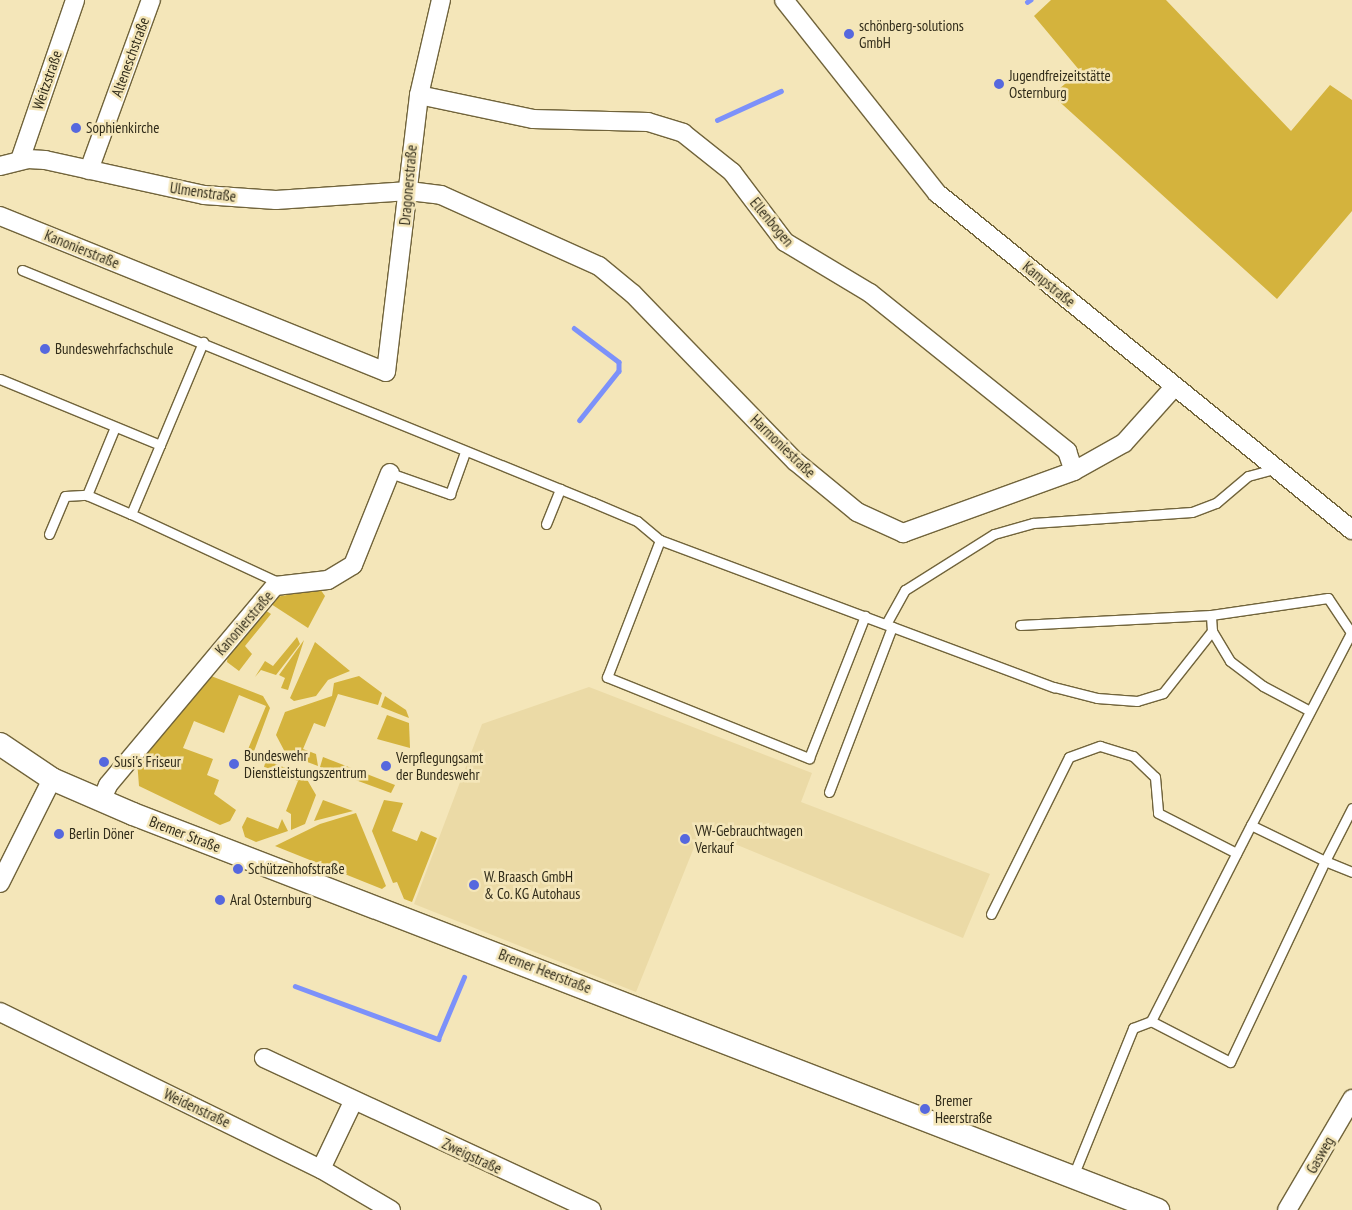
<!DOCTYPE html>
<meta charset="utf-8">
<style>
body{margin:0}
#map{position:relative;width:1352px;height:1210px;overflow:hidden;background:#f4e6b9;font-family:"PT Sans Narrow",sans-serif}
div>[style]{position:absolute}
.built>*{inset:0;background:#ebdaa6}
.green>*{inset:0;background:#d4b33d}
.stream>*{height:4.5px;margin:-2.25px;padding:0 2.25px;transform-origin:2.25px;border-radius:2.25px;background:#7c91fa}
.roads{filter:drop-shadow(1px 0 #71643b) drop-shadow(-1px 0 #71643b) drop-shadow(0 1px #71643b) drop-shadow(0 -1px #71643b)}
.service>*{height:9px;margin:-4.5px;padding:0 4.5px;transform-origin:4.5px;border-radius:4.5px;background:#fff}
.minor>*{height:18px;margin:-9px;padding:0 9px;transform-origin:9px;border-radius:9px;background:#fff}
.tertiary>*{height:22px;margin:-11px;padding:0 11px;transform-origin:11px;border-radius:11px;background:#fff}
.dots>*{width:14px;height:14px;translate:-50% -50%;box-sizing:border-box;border:2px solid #f4e6b9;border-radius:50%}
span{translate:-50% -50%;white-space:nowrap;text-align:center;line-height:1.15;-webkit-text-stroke:5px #f4e6b9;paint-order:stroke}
.poi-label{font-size:15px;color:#312c1a}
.left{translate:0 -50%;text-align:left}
.street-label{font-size:15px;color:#312c1a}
</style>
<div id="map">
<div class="built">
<i style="clip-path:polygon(589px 687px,812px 773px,801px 802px,990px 874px,963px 938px,701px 830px,636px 992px,414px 904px,482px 724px)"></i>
</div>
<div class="green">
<i style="clip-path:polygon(1051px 0,1166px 0,1291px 131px,1330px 85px,1352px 100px,1352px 211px,1277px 299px,1052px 95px,1080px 71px,1034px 16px)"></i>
<i style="clip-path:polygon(320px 589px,325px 596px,308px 628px,271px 604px,276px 597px)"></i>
<i style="clip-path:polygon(265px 610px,271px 614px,245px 646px,252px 654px,239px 671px,227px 662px,228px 654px)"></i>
<i style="clip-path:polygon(297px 637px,300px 644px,276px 675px,261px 670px,255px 677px,265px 661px,273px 666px)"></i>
<i style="clip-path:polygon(304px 640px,288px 690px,281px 688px,285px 678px,279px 675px)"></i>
<i style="clip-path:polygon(315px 642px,350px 671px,328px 680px,316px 696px,294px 701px,290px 698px)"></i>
<i style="clip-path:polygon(211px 676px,263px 696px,270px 708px,250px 762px,244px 759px,266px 706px,239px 695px,224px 733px,194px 721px,183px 748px,213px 759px,207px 775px,219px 780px,214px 794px,236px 810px,230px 821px,220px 825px,139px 786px,137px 760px)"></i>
<i style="clip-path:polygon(359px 676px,382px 693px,378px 705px,338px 694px,325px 727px,314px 723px,303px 749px,316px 754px,318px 766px,286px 754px,276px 735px,285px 712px,332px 696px,334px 683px)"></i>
<i style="clip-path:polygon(385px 696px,406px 710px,409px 718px,381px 707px)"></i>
<i style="clip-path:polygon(387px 715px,409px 723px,410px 748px,377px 739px)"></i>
<i style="clip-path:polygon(323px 757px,395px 785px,391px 793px,320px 767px)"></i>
<i style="clip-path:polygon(266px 760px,305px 776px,316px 795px,305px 824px,291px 830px,291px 814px,286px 811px,298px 781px,264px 767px)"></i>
<i style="clip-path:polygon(323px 800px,353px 811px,314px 821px)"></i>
<i style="clip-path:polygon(384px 800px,403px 803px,392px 831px,417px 841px,421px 831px,437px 838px,412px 902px,404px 899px,397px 882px,393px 883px,372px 831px)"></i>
<i style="clip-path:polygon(356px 813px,386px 886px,382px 889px,275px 846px,320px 824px)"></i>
<i style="clip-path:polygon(247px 817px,278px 829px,282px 819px,288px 831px,256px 842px,245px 837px,242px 827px)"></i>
</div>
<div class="stream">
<i style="left:1027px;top:2px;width:4px;rotate:-34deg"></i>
<i style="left:717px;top:120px;width:70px;rotate:-24.4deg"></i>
<i style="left:574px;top:328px;width:56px;rotate:37.1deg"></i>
<i style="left:619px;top:362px;width:9px;rotate:90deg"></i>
<i style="left:619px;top:371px;width:63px;rotate:128.5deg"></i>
<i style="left:295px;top:986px;width:153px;rotate:20.3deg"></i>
<i style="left:438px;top:1039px;width:67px;rotate:-67.2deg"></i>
</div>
<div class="roads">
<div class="service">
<i style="left:22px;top:270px;width:615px;rotate:22.15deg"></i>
<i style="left:592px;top:502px;width:49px;rotate:22.9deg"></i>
<i style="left:637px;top:521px;width:30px;rotate:40deg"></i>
<i style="left:660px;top:540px;width:421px;rotate:20.5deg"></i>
<i style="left:1054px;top:687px;width:44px;rotate:14.3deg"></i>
<i style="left:1097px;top:698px;width:40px;rotate:4.3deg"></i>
<i style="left:1137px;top:701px;width:27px;rotate:-17deg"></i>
<i style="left:1163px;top:693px;width:79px;rotate:-51.7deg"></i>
<i style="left:1212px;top:631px;width:16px;rotate:-94deg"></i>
<i style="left:1211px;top:615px;width:118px;rotate:-8.3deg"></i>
<i style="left:1328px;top:598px;width:43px;rotate:56.3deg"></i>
<i style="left:0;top:379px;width:173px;rotate:22.4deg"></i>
<i style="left:160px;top:445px;width:75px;rotate:112.8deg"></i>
<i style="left:131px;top:514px;width:166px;rotate:24.9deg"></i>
<i style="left:115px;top:427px;width:74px;rotate:112.4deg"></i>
<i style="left:87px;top:495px;width:48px;rotate:23.4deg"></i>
<i style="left:160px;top:445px;width:112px;rotate:-67.3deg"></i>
<i style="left:390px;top:473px;width:64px;rotate:19.3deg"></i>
<i style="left:450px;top:494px;width:45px;rotate:-70.3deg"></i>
<i style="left:546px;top:524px;width:38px;rotate:-68deg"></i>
<i style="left:49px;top:534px;width:41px;rotate:-67.2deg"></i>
<i style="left:65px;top:496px;width:22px;rotate:-3deg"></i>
<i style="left:660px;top:540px;width:147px;rotate:111.1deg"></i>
<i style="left:607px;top:677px;width:218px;rotate:21.9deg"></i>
<i style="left:809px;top:758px;width:153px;rotate:-68.5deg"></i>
<i style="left:886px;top:624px;width:39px;rotate:-61deg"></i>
<i style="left:905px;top:590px;width:105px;rotate:-32.2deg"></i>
<i style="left:994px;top:534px;width:41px;rotate:-15.8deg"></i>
<i style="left:1033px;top:523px;width:159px;rotate:-4deg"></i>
<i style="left:1192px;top:512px;width:26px;rotate:-21deg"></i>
<i style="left:1216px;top:503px;width:42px;rotate:-40.2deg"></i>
<i style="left:1248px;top:476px;width:28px;rotate:-15deg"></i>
<i style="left:1020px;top:625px;width:191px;rotate:-3deg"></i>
<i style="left:1212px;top:631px;width:35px;rotate:59deg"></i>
<i style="left:1230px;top:661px;width:41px;rotate:37.1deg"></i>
<i style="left:1263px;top:686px;width:53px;rotate:28deg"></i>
<i style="left:829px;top:792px;width:177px;rotate:-69.1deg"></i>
<i style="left:1352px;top:808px;width:59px;rotate:117deg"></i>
<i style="left:1325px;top:861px;width:29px;rotate:22deg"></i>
<i style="left:991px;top:914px;width:175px;rotate:-63.6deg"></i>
<i style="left:1069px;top:757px;width:33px;rotate:-20deg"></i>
<i style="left:1100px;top:746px;width:34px;rotate:17deg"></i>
<i style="left:1133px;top:756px;width:30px;rotate:44deg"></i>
<i style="left:1155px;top:777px;width:36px;rotate:85deg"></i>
<i style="left:1158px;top:813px;width:88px;rotate:27.1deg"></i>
<i style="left:1151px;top:1021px;width:89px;rotate:27.4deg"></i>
<i style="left:1230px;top:1062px;width:222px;rotate:-64.7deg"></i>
<i style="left:1325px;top:861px;width:82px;rotate:-154.1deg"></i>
<i style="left:1251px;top:825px;width:216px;rotate:-62.5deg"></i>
<i style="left:1073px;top:1176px;width:160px;rotate:-67.9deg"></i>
<i style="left:1133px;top:1028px;width:19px;rotate:-21deg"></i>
<i style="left:1151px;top:1021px;width:220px;rotate:-63deg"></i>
</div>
<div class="minor">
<i style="left:784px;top:0;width:246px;rotate:51.6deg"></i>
<i style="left:937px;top:193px;width:535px;rotate:39.08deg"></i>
<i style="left:419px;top:95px;width:116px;rotate:11.9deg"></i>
<i style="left:533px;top:119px;width:115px;rotate:1.5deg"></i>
<i style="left:648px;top:122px;width:37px;rotate:17deg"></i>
<i style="left:683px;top:133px;width:63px;rotate:38.5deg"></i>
<i style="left:732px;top:172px;width:88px;rotate:52.9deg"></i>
<i style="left:785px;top:242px;width:99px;rotate:31deg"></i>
<i style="left:870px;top:293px;width:253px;rotate:38.7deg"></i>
<i style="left:1067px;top:451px;width:21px;rotate:71deg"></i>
<i style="left:20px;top:160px;width:169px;rotate:-71deg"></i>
<i style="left:0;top:166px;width:29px;rotate:-14deg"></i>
<i style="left:28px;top:159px;width:17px;rotate:3deg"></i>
<i style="left:45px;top:160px;width:163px;rotate:12.4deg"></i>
<i style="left:204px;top:195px;width:72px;rotate:4deg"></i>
<i style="left:276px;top:200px;width:133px;rotate:-3.9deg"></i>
<i style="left:409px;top:191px;width:32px;rotate:7deg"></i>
<i style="left:441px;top:195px;width:173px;rotate:24.2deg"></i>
<i style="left:599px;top:266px;width:44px;rotate:39.5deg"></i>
<i style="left:633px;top:294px;width:233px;rotate:45.9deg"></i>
<i style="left:795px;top:461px;width:80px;rotate:39.4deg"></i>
<i style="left:857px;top:512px;width:51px;rotate:24.5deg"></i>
<i style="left:903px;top:533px;width:182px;rotate:-19.9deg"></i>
<i style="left:1074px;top:471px;width:57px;rotate:-29.2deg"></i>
<i style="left:1124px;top:443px;width:75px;rotate:-48.2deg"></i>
<i style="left:89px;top:170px;width:181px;rotate:-70deg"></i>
<i style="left:0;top:216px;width:416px;rotate:22deg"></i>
<i style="left:386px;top:372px;width:279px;rotate:-83.2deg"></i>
<i style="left:419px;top:95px;width:98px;rotate:-77deg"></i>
<i style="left:101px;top:801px;width:17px;rotate:-66deg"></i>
<i style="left:108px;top:785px;width:260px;rotate:-50deg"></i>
<i style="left:275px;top:586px;width:53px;rotate:-6.5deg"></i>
<i style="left:328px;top:580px;width:29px;rotate:-31deg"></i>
<i style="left:353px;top:565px;width:99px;rotate:-68.1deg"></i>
<i style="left:0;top:883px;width:116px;rotate:-63.4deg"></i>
<i style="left:0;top:1012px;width:357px;rotate:26.1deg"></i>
<i style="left:321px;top:1169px;width:81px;rotate:30.4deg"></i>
<i style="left:264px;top:1058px;width:361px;rotate:24.9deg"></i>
<i style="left:321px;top:1169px;width:74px;rotate:-64.5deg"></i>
<i style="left:1287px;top:1210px;width:129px;rotate:-59.6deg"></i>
</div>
<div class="tertiary">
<i style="left:0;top:744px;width:63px;rotate:33.9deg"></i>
<i style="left:52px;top:779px;width:88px;rotate:23.4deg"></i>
<i style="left:133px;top:814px;width:1099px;rotate:21.12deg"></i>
</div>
</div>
<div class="dots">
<i style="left:849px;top:34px;background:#5668de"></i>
<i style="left:999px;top:84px;background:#5668de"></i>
<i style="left:76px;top:128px;background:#5668de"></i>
<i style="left:45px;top:349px;background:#5668de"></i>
<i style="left:104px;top:762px;background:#5668de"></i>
<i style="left:234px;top:764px;background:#5668de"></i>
<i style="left:386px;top:766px;background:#5668de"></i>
<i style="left:59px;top:834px;background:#5668de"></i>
<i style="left:685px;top:839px;background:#5668de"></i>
<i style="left:238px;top:869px;background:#5668de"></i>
<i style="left:474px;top:885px;background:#5668de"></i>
<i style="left:220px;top:900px;background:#5668de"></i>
<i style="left:925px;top:1109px;background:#5668de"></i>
</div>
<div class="poi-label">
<span class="left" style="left:859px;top:34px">schönberg-solutions<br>GmbH</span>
<span class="left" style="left:1009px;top:84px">Jugendfreizeitstätte<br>Osternburg</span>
<span class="left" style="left:86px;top:128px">Sophienkirche</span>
<span class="left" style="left:55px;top:349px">Bundeswehrfachschule</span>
<span class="left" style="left:244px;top:764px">Bundeswehr<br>Dienstleistungszentrum</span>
<span class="left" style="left:396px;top:766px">Verpflegungsamt<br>der Bundeswehr</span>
<span class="left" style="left:114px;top:762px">Susi's Friseur</span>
<span class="left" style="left:695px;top:839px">VW-Gebrauchtwagen<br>Verkauf</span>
<span class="left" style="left:69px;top:834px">Berlin Döner</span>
<span class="left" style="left:248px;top:869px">Schützenhofstraße</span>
<span class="left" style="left:484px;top:885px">W. Braasch GmbH<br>&amp; Co. KG Autohaus</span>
<span class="left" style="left:230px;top:900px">Aral Osternburg</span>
<span class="left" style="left:935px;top:1109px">Bremer<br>Heerstraße</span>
</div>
<div class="street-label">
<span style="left:130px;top:57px;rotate:-70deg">Alteneschstraße</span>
<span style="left:47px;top:80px;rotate:-71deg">Weitzstraße</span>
<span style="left:408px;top:185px;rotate:-85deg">Dragonerstraße</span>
<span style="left:203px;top:192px;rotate:8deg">Ulmenstraße</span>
<span style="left:772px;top:222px;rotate:50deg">Ellenbogen</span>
<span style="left:82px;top:249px;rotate:22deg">Kanonierstraße</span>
<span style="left:1049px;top:284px;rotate:39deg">Kampstraße</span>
<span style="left:783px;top:446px;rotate:44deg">Harmoniestraße</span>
<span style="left:244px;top:623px;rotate:-49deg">Kanonierstraße</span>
<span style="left:185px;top:834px;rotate:21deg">Bremer Straße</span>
<span style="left:545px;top:971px;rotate:21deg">Bremer Heerstraße</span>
<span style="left:197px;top:1108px;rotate:25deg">Weidenstraße</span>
<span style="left:1320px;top:1155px;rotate:-60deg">Gasweg</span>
<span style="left:472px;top:1156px;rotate:25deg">Zweigstraße</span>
</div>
</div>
